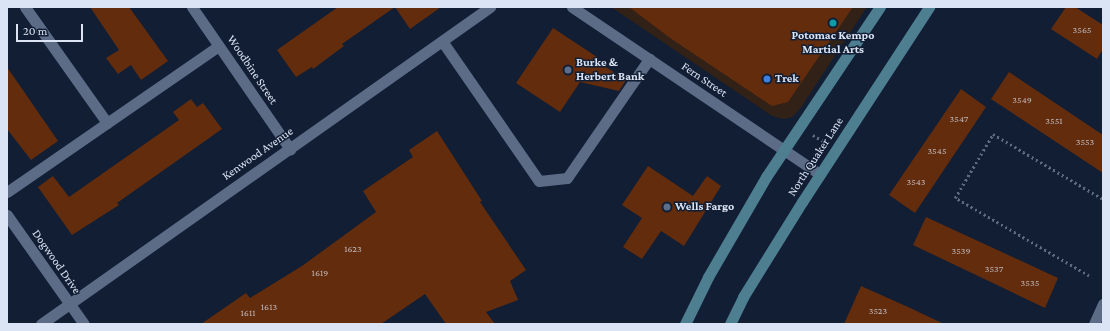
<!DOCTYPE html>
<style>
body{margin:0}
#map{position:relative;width:1110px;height:331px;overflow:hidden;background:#111e34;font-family:"Crimson Pro",serif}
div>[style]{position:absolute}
.commercial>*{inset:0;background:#312117}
.building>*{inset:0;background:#632c0c}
.path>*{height:2.5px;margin-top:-1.25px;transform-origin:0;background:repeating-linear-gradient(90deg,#5e6a7d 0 2px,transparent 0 5px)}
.service>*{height:11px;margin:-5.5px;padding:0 5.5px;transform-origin:5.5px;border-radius:5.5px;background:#5c6c87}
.minor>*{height:11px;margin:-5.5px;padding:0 5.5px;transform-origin:5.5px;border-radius:5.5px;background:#5c6c87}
.secondary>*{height:11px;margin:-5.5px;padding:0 5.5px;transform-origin:5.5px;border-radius:5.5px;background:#4e7f91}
.dots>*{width:11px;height:11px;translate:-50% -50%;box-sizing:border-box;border:2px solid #111e34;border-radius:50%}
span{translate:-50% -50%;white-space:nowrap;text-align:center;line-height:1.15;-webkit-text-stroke:3px #111e34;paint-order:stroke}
.number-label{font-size:10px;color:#bdb6ba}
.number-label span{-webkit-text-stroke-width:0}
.poi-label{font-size:12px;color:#dbe4f4;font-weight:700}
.left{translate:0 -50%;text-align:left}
.street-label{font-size:12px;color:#dbe4f4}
.frame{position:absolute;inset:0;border:8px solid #dbe4f4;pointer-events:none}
.scale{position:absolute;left:16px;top:24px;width:67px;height:18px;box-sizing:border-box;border:2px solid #dbe4f4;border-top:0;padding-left:5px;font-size:12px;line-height:14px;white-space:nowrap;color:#dbe4f4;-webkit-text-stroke:3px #111e34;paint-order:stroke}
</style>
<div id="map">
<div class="commercial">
<i style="clip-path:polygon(611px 7px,867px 7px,800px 109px,792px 117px,784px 119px,772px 116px)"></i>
</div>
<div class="building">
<i style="clip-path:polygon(90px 7px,129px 7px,168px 61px,141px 80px,131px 65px,118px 74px,106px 58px,119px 50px)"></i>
<i style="clip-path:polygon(338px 7px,441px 7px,410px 29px,395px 7px,342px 44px,344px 46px,313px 69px,312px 67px,296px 77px,277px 50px)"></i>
<i style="clip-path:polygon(629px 7px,853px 7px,788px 102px,772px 106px,670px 38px)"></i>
<i style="clip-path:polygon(1066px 7px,1075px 7px,1103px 25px,1103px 49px,1097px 59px,1051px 29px)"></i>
<i style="clip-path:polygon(553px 28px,597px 57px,595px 60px,626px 80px,619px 91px,580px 82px,560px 112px,516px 83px)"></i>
<i style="clip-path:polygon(7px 67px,58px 141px,31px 160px,7px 129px)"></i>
<i style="clip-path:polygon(1009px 72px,1103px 135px,1103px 173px,991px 99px)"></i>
<i style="clip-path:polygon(961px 89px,986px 107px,915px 213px,889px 195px)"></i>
<i style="clip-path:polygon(191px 99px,197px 107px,203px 103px,222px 129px,117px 203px,119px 205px,72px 235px,38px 187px,53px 176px,69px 197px,179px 120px,173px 112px)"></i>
<i style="clip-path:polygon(437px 131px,482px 201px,480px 202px,526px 270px,510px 281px,518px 300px,486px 312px,495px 324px,446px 324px,425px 294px,381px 324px,201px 324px,246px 293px,250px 298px,302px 266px,376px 212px,363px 191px,413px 157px,409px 150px)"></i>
<i style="clip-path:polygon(648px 166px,693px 196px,707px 176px,721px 186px,684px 246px,661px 231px,642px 259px,623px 247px,642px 218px,622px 205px)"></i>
<i style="clip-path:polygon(926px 217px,1058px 278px,1045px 308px,913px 245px)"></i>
<i style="clip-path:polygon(861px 286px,908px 307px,944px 324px,844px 324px)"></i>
</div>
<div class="path">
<i style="left:1102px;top:7px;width:1px"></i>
<i style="left:813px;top:135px;width:12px;rotate:31deg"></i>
<i style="left:1089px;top:276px;width:155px;rotate:-149.8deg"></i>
<i style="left:955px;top:198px;width:74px;rotate:-59.3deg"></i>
<i style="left:993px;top:134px;width:128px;rotate:30.6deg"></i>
</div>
<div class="service">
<i style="left:25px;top:7px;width:142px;rotate:54.7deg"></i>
<i style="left:442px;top:41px;width:170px;rotate:55.3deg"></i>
<i style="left:539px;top:181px;width:28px;rotate:-6deg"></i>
<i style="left:567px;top:178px;width:145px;rotate:-55.4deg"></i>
<i style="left:7px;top:192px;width:257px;rotate:-34.6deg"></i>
</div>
<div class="minor">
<i style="left:192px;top:7px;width:173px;rotate:55.4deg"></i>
<i style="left:572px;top:7px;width:299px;rotate:34deg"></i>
<i style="left:7px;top:215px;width:133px;rotate:54.8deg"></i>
<i style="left:41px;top:324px;width:550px;rotate:-35.22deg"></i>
<i style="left:1094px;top:324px;width:22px;rotate:-66deg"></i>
</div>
<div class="secondary">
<i style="left:685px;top:324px;width:52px;rotate:-63.9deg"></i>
<i style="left:708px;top:277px;width:116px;rotate:-59.9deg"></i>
<i style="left:766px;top:177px;width:205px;rotate:-56.2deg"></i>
<i style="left:730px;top:324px;width:30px;rotate:-64deg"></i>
<i style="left:743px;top:297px;width:112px;rotate:-58.2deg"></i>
<i style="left:802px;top:202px;width:233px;rotate:-56.9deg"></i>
</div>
<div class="dots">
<i style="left:833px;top:23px;background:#0f9aa8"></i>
<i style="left:568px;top:70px;background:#5c6f8a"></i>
<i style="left:767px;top:79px;background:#3f7fe0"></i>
<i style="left:667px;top:207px;background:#5c6f8a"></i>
</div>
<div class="number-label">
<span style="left:1082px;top:30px">3565</span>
<span style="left:1022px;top:100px">3549</span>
<span style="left:959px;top:119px">3547</span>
<span style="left:1054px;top:121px">3551</span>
<span style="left:1085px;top:142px">3553</span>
<span style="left:937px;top:151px">3545</span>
<span style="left:916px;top:182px">3543</span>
<span style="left:353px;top:249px">1623</span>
<span style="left:961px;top:251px">3539</span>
<span style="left:994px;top:269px">3537</span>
<span style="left:320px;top:273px">1619</span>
<span style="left:1030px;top:283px">3535</span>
<span style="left:269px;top:307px">1613</span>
<span style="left:878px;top:311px">3523</span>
<span style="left:248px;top:313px">1611</span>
</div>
<div class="poi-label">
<span style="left:833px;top:43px">Potomac Kempo<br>Martial Arts</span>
<span class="left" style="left:576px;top:70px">Burke &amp;<br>Herbert Bank</span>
<span class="left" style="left:775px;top:79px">Trek</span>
<span class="left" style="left:675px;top:207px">Wells Fargo</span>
</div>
<div class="street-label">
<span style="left:252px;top:70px;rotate:56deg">Woodbine Street</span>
<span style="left:704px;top:80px;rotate:34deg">Fern Street</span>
<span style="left:258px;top:154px;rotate:-35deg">Kenwood Avenue</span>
<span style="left:816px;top:157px;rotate:-57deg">North Quaker Lane</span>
<span style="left:56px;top:262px;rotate:55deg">Dogwood Drive</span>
</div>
<div class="frame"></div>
<div class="scale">20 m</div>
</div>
